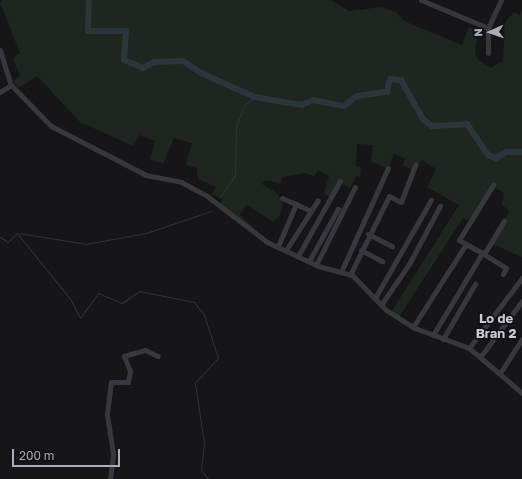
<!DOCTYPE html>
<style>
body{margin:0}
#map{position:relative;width:522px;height:479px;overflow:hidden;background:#161618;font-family:"Golos Text",sans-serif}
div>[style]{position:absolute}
.green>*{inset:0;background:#1e261f}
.stream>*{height:1px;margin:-0.5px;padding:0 0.5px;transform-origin:0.5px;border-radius:0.5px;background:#2c353c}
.river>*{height:6px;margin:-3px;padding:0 3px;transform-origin:3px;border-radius:3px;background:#2c353c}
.minor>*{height:5px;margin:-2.5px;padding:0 2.5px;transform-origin:2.5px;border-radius:2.5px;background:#37383d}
span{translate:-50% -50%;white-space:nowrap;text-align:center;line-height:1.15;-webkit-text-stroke:3.5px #111113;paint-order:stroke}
.neighbourhood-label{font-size:13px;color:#c9ccd4;font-weight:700}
.north{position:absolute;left:470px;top:12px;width:40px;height:40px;-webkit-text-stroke:3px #111113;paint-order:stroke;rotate:268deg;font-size:11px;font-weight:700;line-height:16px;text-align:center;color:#a8adb8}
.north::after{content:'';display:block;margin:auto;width:14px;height:18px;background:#a8adb8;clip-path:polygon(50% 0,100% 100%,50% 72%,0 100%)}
.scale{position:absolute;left:12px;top:449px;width:108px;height:18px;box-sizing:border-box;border:2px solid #a8adb8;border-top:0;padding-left:5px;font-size:12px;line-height:14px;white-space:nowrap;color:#a8adb8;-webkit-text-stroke:3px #111113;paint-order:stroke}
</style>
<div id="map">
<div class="green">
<i style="clip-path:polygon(331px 0,349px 11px,381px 7px,396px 12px,404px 21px,462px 45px,469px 27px,478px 30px,475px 52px,478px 60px,491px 68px,503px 61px,505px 22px,514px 12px,520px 15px,522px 9px,522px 257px,492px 244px,510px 211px,502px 205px,504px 193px,495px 188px,473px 222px,463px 218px,399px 317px,392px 311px,459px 205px,427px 187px,436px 169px,422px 160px,415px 172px,403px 165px,405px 158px,394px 154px,388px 169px,371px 161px,373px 145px,357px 144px,356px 166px,361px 167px,360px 177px,356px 176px,350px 188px,341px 184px,333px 198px,324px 194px,329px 176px,318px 170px,314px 176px,304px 173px,283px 177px,280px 184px,266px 180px,262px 184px,277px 193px,283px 203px,280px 216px,273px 222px,246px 204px,240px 215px,252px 226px,248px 230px,218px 207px,223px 200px,212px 194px,216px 187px,198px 179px,197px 168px,186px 165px,192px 143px,174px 138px,163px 164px,150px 159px,155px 141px,139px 135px,133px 146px,80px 122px,37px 76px,19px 88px,13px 81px,20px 76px,13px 58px,20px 53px,0 3px,2px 0)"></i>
</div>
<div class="stream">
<i style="left:220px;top:197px;width:27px;rotate:-56deg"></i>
<i style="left:235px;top:175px;width:48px;rotate:-88.8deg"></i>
<i style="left:236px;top:127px;width:23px;rotate:-70deg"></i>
<i style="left:244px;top:105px;width:14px;rotate:-36deg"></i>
<i style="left:19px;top:233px;width:68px;rotate:9.3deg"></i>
<i style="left:86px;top:244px;width:61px;rotate:-10.4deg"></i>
<i style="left:146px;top:233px;width:69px;rotate:-18.7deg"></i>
<i style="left:0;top:237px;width:9px;rotate:32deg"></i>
<i style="left:8px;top:242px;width:13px;rotate:-45deg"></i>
<i style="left:17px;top:233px;width:86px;rotate:51.1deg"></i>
<i style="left:71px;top:300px;width:20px;rotate:63deg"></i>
<i style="left:80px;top:318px;width:31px;rotate:-54deg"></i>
<i style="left:98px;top:293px;width:26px;rotate:23deg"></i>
<i style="left:122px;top:303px;width:21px;rotate:-35deg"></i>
<i style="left:139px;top:291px;width:56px;rotate:11.3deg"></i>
<i style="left:194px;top:302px;width:16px;rotate:52deg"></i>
<i style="left:204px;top:315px;width:45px;rotate:72deg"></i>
<i style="left:218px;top:358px;width:34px;rotate:133deg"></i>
<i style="left:195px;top:383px;width:61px;rotate:81.5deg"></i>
<i style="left:204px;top:443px;width:27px;rotate:96deg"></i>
<i style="left:201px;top:470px;width:11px;rotate:52deg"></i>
</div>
<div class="river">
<i style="left:89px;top:0;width:31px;rotate:92deg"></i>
<i style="left:88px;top:31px;width:38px"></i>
<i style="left:126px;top:31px;width:29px;rotate:94deg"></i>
<i style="left:124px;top:60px;width:21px;rotate:23deg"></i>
<i style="left:143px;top:68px;width:13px;rotate:-29deg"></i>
<i style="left:154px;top:62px;width:29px;rotate:-2deg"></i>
<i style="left:183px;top:61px;width:22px;rotate:34deg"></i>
<i style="left:201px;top:73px;width:59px;rotate:24deg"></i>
<i style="left:255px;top:97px;width:48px;rotate:9.7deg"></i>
<i style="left:302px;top:105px;width:12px;rotate:-24deg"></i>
<i style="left:313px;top:100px;width:32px;rotate:11deg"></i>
<i style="left:344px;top:106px;width:16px;rotate:-38deg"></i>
<i style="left:357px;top:96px;width:30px;rotate:-8deg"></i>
<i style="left:387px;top:92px;width:13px;rotate:-77deg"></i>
<i style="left:390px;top:79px;width:11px;rotate:5deg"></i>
<i style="left:401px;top:80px;width:45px;rotate:60.6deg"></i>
<i style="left:423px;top:119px;width:11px;rotate:38deg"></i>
<i style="left:432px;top:126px;width:35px;rotate:-3deg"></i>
<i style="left:467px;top:124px;width:37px;rotate:56deg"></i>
<i style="left:488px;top:155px;width:9px;rotate:21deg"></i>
<i style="left:496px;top:158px;width:12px;rotate:-31deg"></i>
<i style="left:506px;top:152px;width:16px"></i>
</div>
<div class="minor">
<i style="left:421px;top:0;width:73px;rotate:22.7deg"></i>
<i style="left:0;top:50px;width:37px;rotate:73deg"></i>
<i style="left:11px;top:85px;width:57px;rotate:45.7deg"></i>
<i style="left:51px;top:126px;width:107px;rotate:27.3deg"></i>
<i style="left:146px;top:175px;width:36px;rotate:11deg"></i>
<i style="left:181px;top:182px;width:30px;rotate:28deg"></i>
<i style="left:207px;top:196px;width:76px;rotate:37.5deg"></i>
<i style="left:267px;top:242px;width:56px;rotate:25.2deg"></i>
<i style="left:318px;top:266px;width:35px;rotate:15deg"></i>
<i style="left:352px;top:275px;width:49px;rotate:45.8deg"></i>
<i style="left:386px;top:310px;width:34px;rotate:32deg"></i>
<i style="left:415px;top:328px;width:58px;rotate:20.3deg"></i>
<i style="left:469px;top:348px;width:70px;rotate:40.3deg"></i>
<i style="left:488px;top:53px;width:25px;rotate:-90deg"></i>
<i style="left:488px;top:28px;width:31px;rotate:-65deg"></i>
<i style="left:0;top:92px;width:13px;rotate:-32deg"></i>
<i style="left:282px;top:198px;width:32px;rotate:24deg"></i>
<i style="left:368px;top:234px;width:27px;rotate:27deg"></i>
<i style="left:466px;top:244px;width:8px;rotate:-150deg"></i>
<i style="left:459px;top:240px;width:65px;rotate:-58.3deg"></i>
<i style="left:278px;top:246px;width:46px;rotate:-66.8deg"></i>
<i style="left:286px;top:250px;width:59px;rotate:-57.4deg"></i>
<i style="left:361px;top:250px;width:24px;rotate:28deg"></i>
<i style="left:484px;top:254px;width:39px;rotate:-59deg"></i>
<i style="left:298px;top:256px;width:86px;rotate:-60.8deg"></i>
<i style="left:309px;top:261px;width:60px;rotate:-60.9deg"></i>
<i style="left:316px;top:265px;width:87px;rotate:-63.4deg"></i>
<i style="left:341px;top:272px;width:114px;rotate:-65.7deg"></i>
<i style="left:350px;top:275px;width:88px;rotate:-63.7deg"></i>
<i style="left:389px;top:196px;width:13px;rotate:27deg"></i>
<i style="left:401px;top:202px;width:40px;rotate:-69deg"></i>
<i style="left:375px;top:298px;width:113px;rotate:-60.3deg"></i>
<i style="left:381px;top:305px;width:50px;rotate:-55.7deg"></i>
<i style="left:409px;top:264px;width:66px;rotate:-61.9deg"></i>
<i style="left:413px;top:327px;width:98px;rotate:-57.4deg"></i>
<i style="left:466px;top:244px;width:18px;rotate:29deg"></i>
<i style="left:433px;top:335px;width:96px;rotate:-59.1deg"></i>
<i style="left:482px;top:253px;width:28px;rotate:32deg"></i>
<i style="left:506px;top:268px;width:7px;rotate:117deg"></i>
<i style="left:443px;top:339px;width:64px;rotate:-59.8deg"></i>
<i style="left:469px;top:348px;width:88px;rotate:-52.9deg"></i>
<i style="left:481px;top:356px;width:69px;rotate:-53.3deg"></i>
<i style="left:500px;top:373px;width:40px;rotate:-57.1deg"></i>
<i style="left:110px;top:479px;width:26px;rotate:-83deg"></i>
<i style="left:113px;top:453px;width:39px;rotate:-99deg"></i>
<i style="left:107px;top:414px;width:32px;rotate:-83deg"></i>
<i style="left:111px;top:382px;width:17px"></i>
<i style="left:128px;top:382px;width:11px;rotate:-80deg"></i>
<i style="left:130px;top:371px;width:16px;rotate:-112deg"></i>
<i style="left:124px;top:356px;width:22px;rotate:-16deg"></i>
<i style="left:145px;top:350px;width:14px;rotate:25deg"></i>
</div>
<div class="neighbourhood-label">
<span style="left:496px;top:326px">Lo de<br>Bran 2</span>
</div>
<div class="north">N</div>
<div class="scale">200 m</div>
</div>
